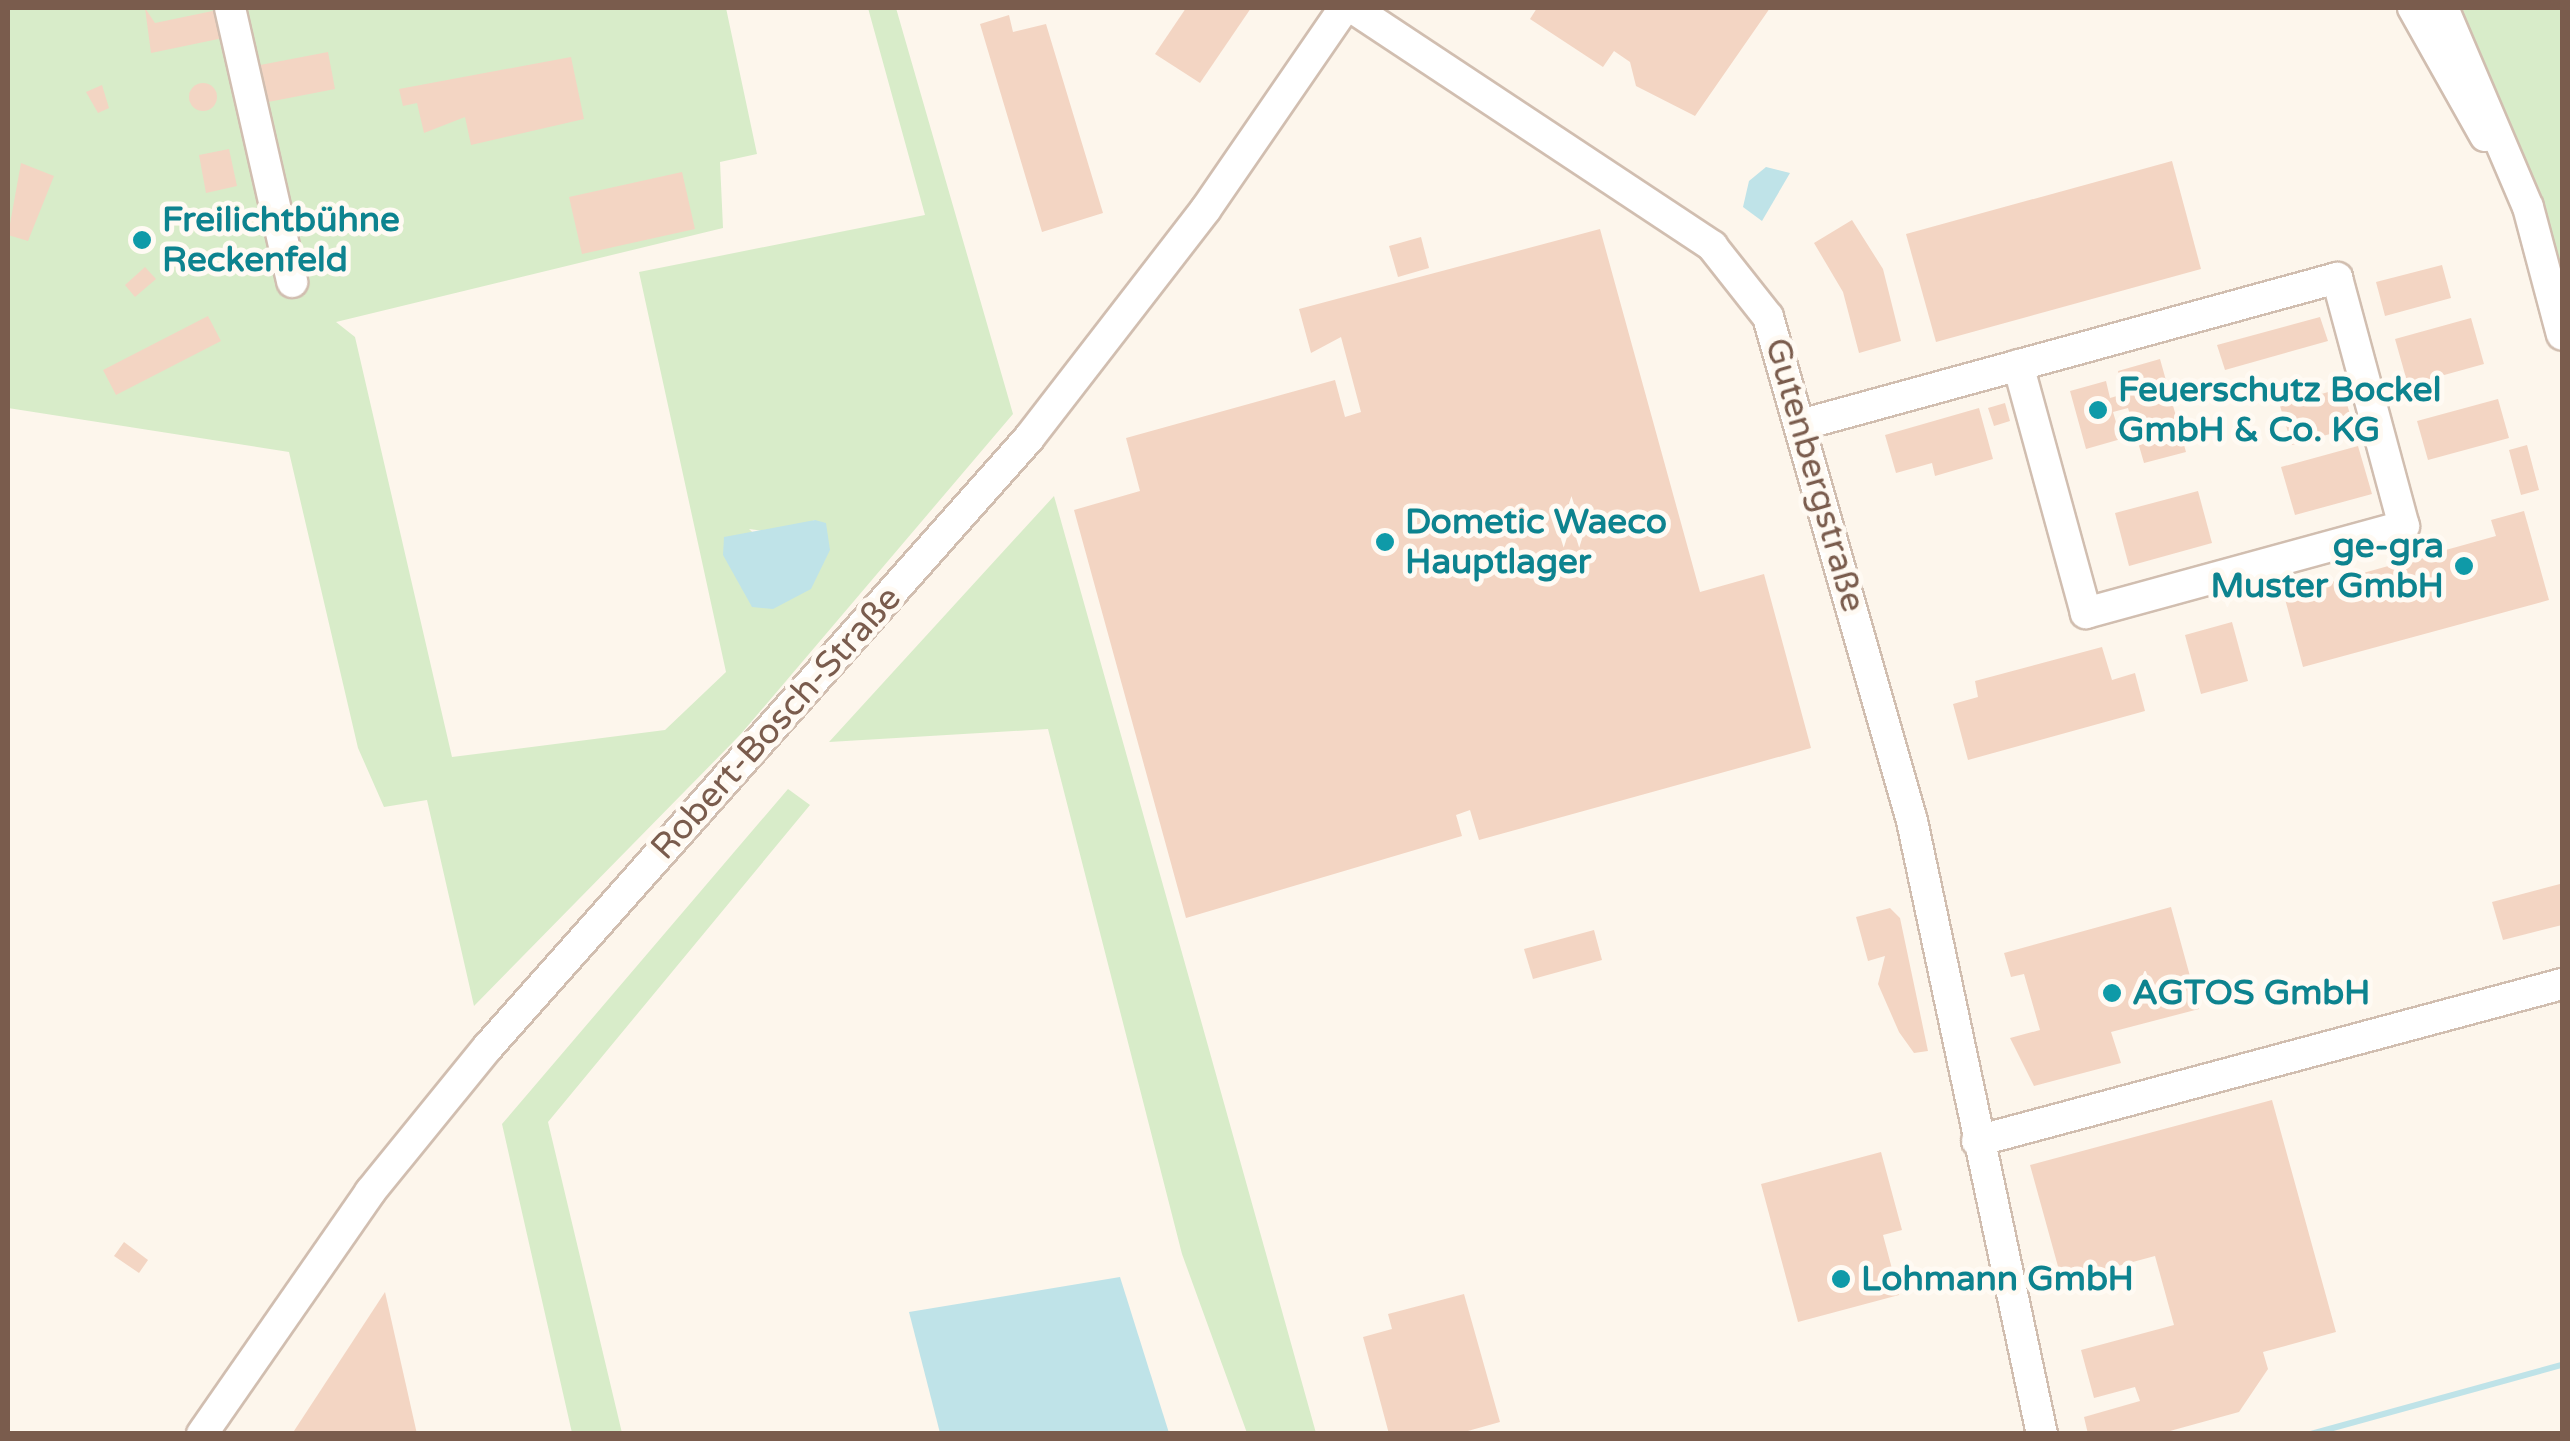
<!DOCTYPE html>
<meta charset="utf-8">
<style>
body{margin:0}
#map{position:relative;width:2570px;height:1441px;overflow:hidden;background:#fdf6ec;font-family:"Varela Round",sans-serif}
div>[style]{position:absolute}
.green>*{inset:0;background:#d8ecc9}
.water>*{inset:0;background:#bfe3e8}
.stream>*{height:6px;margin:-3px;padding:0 3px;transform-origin:3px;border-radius:3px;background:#bfe3e8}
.building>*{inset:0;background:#f3d5c3}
.round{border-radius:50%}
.roads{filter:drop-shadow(2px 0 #d1beb0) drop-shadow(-2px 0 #d1beb0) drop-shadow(0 2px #d1beb0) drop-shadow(0 -2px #d1beb0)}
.minor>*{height:30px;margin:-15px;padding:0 15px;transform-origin:15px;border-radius:15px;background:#fff}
.dots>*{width:28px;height:28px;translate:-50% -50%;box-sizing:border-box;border:5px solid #fffaf3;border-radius:50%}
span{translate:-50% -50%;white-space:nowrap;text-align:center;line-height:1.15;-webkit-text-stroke:10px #fffaf3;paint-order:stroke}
.culture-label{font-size:35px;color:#0d838f;font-weight:700}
.left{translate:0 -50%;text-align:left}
.right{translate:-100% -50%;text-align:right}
.street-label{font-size:35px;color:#7a5c4d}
.frame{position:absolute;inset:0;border:10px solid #7a5c4d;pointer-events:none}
</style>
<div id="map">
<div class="green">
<i style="clip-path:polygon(evenodd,8px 8px,726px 8px,757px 154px,720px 162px,723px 228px,336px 322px,355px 337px,452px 757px,665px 730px,726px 672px,639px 272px,925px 215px,868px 8px,896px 8px,1013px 414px,740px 735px,474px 1006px,427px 800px,384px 807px,358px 748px,289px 452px,8px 408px,8px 8px,815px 520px,811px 588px,749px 529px,781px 533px,815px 520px)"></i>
<i style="clip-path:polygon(2460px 8px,2562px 8px,2562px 300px,2538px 207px)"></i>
<i style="clip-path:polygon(1054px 496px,1205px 1035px,1316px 1433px,1247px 1433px,1182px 1254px,1048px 729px,829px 742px)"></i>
<i style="clip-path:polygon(788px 789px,810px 805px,548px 1122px,622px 1433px,572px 1433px,502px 1124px)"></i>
</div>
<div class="water">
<i style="clip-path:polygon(1766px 167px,1790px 173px,1762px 221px,1743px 207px,1749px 181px)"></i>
<i style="clip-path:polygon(815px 520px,826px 523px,830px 550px,811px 589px,773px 609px,752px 607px,723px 555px,724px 537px)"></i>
<i style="clip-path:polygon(1120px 1277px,1169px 1433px,940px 1433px,909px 1312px)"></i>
</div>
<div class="stream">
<i style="left:2311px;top:1434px;width:260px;rotate:-15.4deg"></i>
</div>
<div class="building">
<i style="clip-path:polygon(145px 8px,155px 23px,222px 9px,228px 37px,151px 53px)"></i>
<i style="clip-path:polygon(1186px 8px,1251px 8px,1200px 83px,1155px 54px)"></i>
<i style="clip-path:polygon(1537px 8px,1770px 8px,1695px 116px,1636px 86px,1630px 62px,1614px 51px,1603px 67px,1530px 19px)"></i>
<i style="clip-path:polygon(1009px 15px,1013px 32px,1046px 24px,1103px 213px,1042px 232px,980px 24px)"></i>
<i style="clip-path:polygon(328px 52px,335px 89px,263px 103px,255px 66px)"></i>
<i style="clip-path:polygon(571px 57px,584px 119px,471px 145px,465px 117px,424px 133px,417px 103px,403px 106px,399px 89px)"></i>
<i class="round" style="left:189px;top:83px;width:28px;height:28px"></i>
<i style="clip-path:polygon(102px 85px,109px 108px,98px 113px,86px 92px)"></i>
<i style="clip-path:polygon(229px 149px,237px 186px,206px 193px,199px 155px)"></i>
<i style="clip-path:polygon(2172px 161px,2201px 269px,1936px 342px,1906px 234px)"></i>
<i style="clip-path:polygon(21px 163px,54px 176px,28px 241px,8px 235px)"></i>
<i style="clip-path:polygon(682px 172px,695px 229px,582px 254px,569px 197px)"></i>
<i style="clip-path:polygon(1852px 220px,1883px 269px,1901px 341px,1859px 353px,1843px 292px,1814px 243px)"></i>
<i style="clip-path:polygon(1600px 229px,1700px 592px,1764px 574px,1811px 748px,1479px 840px,1470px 810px,1456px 815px,1462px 836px,1186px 918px,1074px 510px,1140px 491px,1126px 438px,1335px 380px,1345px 417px,1361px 412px,1341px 337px,1311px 353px,1299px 309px)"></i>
<i style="clip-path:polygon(1421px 237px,1429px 268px,1398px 277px,1389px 246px)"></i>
<i style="clip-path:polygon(2442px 265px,2451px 298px,2385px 316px,2376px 282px)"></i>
<i style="clip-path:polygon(145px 267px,156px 279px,135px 297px,125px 285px)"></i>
<i style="clip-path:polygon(208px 316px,221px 341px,116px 395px,103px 370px)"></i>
<i style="clip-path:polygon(2320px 317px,2328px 341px,2225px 370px,2217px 345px)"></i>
<i style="clip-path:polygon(2471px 318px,2484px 364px,2408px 385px,2395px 339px)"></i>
<i style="clip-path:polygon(2160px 359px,2186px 452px,2144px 463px,2128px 408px,2113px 412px,2121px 439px,2086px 449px,2070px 391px,2106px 381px,2110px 398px,2124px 394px,2118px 371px)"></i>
<i style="clip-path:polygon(2342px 388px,2354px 427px,2292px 445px,2280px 406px)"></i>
<i style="clip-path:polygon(2498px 399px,2509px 438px,2428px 460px,2417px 421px)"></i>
<i style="clip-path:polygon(2005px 403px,2010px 421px,1994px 426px,1988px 408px)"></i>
<i style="clip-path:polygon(1979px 408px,1993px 459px,1935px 476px,1932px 463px,1896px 473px,1885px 435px)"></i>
<i style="clip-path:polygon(2527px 445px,2539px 490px,2521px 495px,2509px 450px)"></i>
<i style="clip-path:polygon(2358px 446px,2372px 494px,2295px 515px,2281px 467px)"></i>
<i style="clip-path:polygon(2198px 491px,2212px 543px,2129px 566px,2115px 513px)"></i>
<i style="clip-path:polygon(2524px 511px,2549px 600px,2303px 667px,2284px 595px,2496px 536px,2491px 520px)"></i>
<i style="clip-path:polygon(2232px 622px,2248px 681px,2201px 694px,2185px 635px)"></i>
<i style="clip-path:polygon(2102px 647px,2112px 680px,2135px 673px,2145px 711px,1968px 760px,1953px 704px,1978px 697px,1975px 681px)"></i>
<i style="clip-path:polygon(2560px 884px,2562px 925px,2503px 940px,2492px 902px)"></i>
<i style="clip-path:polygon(2171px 907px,2199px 1009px,2111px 1032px,2121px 1063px,2034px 1086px,2010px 1038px,2040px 1030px,2024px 974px,2011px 977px,2004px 953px)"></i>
<i style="clip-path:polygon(1890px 908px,1900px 918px,1928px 1051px,1914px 1053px,1899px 1032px,1878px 984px,1885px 956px,1868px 961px,1856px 917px)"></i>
<i style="clip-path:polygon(1594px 930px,1602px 960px,1533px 979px,1524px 949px)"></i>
<i style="clip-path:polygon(2272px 1100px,2336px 1332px,2263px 1352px,2268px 1369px,2239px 1412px,2159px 1434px,2088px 1434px,2084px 1417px,2140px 1401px,2135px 1387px,2094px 1398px,2081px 1350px,2174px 1325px,2155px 1256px,2062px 1281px,2030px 1165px)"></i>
<i style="clip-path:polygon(1881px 1152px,1902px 1230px,1883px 1235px,1899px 1295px,1798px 1322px,1761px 1184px)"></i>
<i style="clip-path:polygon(124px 1242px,148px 1260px,139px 1273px,114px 1256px)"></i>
<i style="clip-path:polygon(385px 1292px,417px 1434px,292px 1434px)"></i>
<i style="clip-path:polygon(1464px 1294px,1500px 1422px,1457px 1434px,1389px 1434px,1363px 1337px,1392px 1329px,1388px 1314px)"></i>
</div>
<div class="roads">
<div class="minor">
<i style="left:230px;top:8px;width:281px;rotate:77.2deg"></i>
<i style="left:1353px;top:8px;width:431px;rotate:33.5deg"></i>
<i style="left:1712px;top:246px;width:90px;rotate:51.7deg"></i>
<i style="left:1768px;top:317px;width:524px;rotate:74.05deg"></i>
<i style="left:1912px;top:821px;width:627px;rotate:78.03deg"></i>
<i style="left:2413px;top:8px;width:147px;rotate:60.6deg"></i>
<i style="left:2443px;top:8px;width:216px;rotate:66.9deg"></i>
<i style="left:2528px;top:207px;width:132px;rotate:75.1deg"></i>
<i style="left:1804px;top:424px;width:553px;rotate:-15.32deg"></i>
<i style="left:2337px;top:278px;width:257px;rotate:74.9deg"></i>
<i style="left:2404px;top:526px;width:330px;rotate:164.7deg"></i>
<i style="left:2086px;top:613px;width:257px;rotate:-105.3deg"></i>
<i style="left:1977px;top:1141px;width:606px;rotate:-15.02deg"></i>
<i style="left:202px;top:1434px;width:295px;rotate:-55.2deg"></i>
<i style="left:370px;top:1192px;width:187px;rotate:-50.9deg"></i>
<i style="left:488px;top:1047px;width:815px;rotate:-48.38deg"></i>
<i style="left:1029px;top:438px;width:289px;rotate:-52.3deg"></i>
<i style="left:1206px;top:209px;width:244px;rotate:-55.5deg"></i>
</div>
</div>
<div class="dots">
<i style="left:142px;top:240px;background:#0f9aa8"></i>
<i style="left:2098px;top:410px;background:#0f9aa8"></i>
<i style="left:1385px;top:542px;background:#0f9aa8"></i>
<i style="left:2464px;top:566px;background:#0f9aa8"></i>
<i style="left:2112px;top:993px;background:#0f9aa8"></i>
<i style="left:1841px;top:1279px;background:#0f9aa8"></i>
</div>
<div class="culture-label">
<span class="left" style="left:162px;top:240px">Freilichtbühne<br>Reckenfeld</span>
<span class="left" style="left:2118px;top:410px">Feuerschutz Bockel<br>GmbH &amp; Co. KG</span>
<span class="left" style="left:1405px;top:542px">Dometic Waeco<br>Hauptlager</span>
<span class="right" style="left:2444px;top:566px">ge-gra<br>Muster GmbH</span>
<span class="left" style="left:2132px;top:993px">AGTOS GmbH</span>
<span class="left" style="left:1861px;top:1279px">Lohmann GmbH</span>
</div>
<div class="street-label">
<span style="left:1815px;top:475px;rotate:74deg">Gutenbergstraße</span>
<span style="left:776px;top:723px;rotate:-48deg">Robert-Bosch-Straße</span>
</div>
<div class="frame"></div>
</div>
